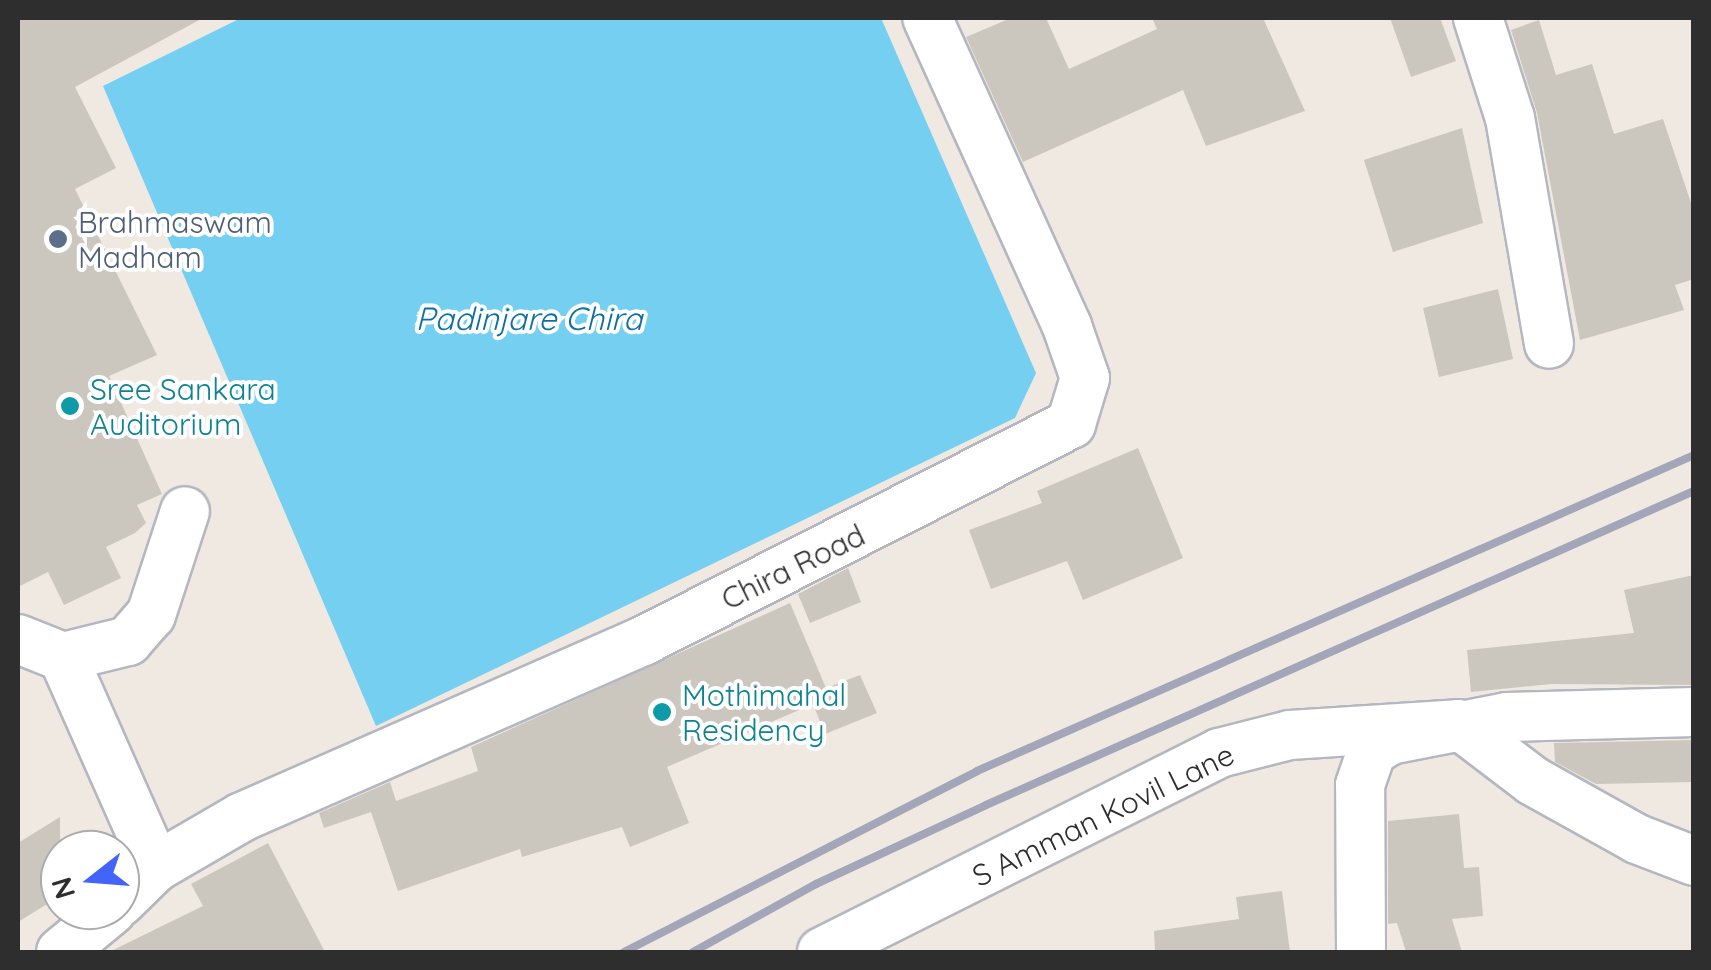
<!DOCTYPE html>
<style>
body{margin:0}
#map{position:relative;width:1711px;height:970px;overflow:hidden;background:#efe9e1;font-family:Quicksand,sans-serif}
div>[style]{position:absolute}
.water>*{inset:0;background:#75cff0}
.building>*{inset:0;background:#cbc7bf}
.roads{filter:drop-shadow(2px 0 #b4b7c1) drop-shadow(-2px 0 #b4b7c1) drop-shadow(0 2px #b4b7c1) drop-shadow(0 -2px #b4b7c1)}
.minor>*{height:48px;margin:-24px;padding:0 24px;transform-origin:24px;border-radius:24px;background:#fff}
.rail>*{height:8px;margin:-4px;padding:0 4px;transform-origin:4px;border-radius:4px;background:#a3a6b8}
.dots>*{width:28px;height:28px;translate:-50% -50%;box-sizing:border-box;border:5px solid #fff;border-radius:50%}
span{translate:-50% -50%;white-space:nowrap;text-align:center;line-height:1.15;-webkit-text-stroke:8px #fff;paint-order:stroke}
.service-label{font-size:30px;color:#4e5e75}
.left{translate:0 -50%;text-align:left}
.culture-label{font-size:30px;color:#0d838f}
.street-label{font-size:30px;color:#2e2e2e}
.water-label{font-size:32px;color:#0d6fa3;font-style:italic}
.frame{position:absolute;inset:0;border:20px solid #2e2e2e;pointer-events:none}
.north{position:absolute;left:40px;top:830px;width:100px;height:100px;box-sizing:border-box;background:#fff;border:2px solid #ababab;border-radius:50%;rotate:253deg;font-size:28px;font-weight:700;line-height:40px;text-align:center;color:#2e2e2e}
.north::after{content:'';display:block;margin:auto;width:35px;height:45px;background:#4264fb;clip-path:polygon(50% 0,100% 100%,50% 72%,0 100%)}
</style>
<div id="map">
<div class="water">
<i style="clip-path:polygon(241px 18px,881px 18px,1036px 373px,1015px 418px,376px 726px,103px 86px)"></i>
</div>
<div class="building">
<i style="clip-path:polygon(18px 18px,203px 18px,75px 87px,116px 168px,75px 189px,157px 355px,109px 376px,162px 494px,137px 505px,146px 523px,135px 533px,106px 547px,121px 578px,64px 605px,48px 572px,18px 587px)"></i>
<i style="clip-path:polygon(1011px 18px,1046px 18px,1069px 69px,1157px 29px,1152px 18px,1263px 18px,1305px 111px,1206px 146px,1183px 90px,1023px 162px,966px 37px)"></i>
<i style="clip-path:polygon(1390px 18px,1440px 18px,1456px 61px,1411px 77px)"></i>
<i style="clip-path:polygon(1539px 20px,1556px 75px,1592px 64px,1614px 134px,1663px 119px,1694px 212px,1694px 279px,1675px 285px,1684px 310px,1580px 340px,1537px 113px,1511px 30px)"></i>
<i style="clip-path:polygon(1462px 128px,1483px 223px,1393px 252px,1364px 160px)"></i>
<i style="clip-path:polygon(1498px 289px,1513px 359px,1439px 377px,1423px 308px)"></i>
<i style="clip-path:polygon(1138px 448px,1183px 558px,1083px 600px,1067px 561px,991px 589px,969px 530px,1042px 503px,1037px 491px)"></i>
<i style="clip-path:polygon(848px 568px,861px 602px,810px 623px,798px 594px)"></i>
<i style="clip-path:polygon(1694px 575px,1694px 685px,1551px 684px,1471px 692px,1467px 650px,1634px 633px,1624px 590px)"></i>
<i style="clip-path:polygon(790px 603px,826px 688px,860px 675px,877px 713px,825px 734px,813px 704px,667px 767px,689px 823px,630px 847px,622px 827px,522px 857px,520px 849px,398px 891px,371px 812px,324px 828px,319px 813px,390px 782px,396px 801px,478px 771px,471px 747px)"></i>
<i style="clip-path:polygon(1694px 740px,1694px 782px,1596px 784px,1555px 762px,1554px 743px)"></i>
<i style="clip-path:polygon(1459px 814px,1464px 868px,1479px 867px,1483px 916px,1452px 919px,1462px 952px,1406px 952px,1397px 923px,1388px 924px,1388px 821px)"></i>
<i style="clip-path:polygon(60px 817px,60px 896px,18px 922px,18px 843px)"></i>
<i style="clip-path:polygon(268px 843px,325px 952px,109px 952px,203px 906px,191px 884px)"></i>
<i style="clip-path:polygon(1282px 891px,1290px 952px,1155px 952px,1154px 931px,1239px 919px,1236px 897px)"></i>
</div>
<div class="roads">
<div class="minor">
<i style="left:1478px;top:18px;width:105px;rotate:72.3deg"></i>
<i style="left:1510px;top:118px;width:229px;rotate:80.2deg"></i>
<i style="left:18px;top:639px;width:48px;rotate:21.8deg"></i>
<i style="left:63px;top:657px;width:67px;rotate:-13.8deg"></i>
<i style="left:128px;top:641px;width:35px;rotate:-49deg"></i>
<i style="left:151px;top:615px;width:109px;rotate:-71.9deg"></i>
<i style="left:63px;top:657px;width:230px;rotate:66.1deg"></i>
<i style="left:120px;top:902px;width:50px;rotate:-44.2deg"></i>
<i style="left:156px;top:867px;width:99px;rotate:-30.2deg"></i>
<i style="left:242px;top:817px;width:438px;rotate:-23.7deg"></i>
<i style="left:643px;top:641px;width:480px;rotate:-26.9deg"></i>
<i style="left:1071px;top:424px;width:48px;rotate:-73.1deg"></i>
<i style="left:1085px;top:378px;width:55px;rotate:-109.1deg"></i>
<i style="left:1067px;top:326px;width:338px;rotate:-114.4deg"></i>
<i style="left:61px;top:952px;width:66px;rotate:-39.5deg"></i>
<i style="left:822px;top:952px;width:444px;rotate:-26.6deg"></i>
<i style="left:1219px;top:753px;width:73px;rotate:-14.2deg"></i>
<i style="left:1290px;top:735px;width:168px;rotate:-3.7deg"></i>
<i style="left:1458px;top:724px;width:94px;rotate:37.2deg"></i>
<i style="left:1533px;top:781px;width:119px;rotate:29.1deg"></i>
<i style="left:1637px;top:839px;width:61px;rotate:21.1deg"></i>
<i style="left:1361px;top:952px;width:167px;rotate:-90.3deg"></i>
<i style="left:1360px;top:785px;width:36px;rotate:-71deg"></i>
<i style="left:1372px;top:751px;width:21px;rotate:-31deg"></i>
<i style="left:1390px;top:740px;width:119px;rotate:-11.1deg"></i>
<i style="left:1507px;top:717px;width:187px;rotate:-1.5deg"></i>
</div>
</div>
<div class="rail">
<i style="left:624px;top:952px;width:397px;rotate:-27.1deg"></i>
<i style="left:977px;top:771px;width:784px;rotate:-23.78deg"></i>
<i style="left:693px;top:952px;width:141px;rotate:-28.9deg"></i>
<i style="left:816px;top:884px;width:187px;rotate:-24.9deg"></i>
<i style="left:986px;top:805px;width:775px;rotate:-23.92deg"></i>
</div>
<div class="dots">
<i style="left:58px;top:239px;background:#5c6f8a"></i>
<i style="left:70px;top:406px;background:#0f9aa8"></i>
<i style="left:662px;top:712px;background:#0f9aa8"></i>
</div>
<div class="service-label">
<span class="left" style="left:78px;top:239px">Brahmaswam<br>Madham</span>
</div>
<div class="culture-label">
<span class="left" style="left:90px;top:406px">Sree Sankara<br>Auditorium</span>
<span class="left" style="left:682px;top:712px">Mothimahal<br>Residency</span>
</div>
<div class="street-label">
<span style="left:793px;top:567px;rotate:-26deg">Chira Road</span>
<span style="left:1103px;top:815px;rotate:-26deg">S Amman Kovil Lane</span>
</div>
<div class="water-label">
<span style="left:529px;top:318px">Padinjare Chira</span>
</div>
<div class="frame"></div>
<div class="north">N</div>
</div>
